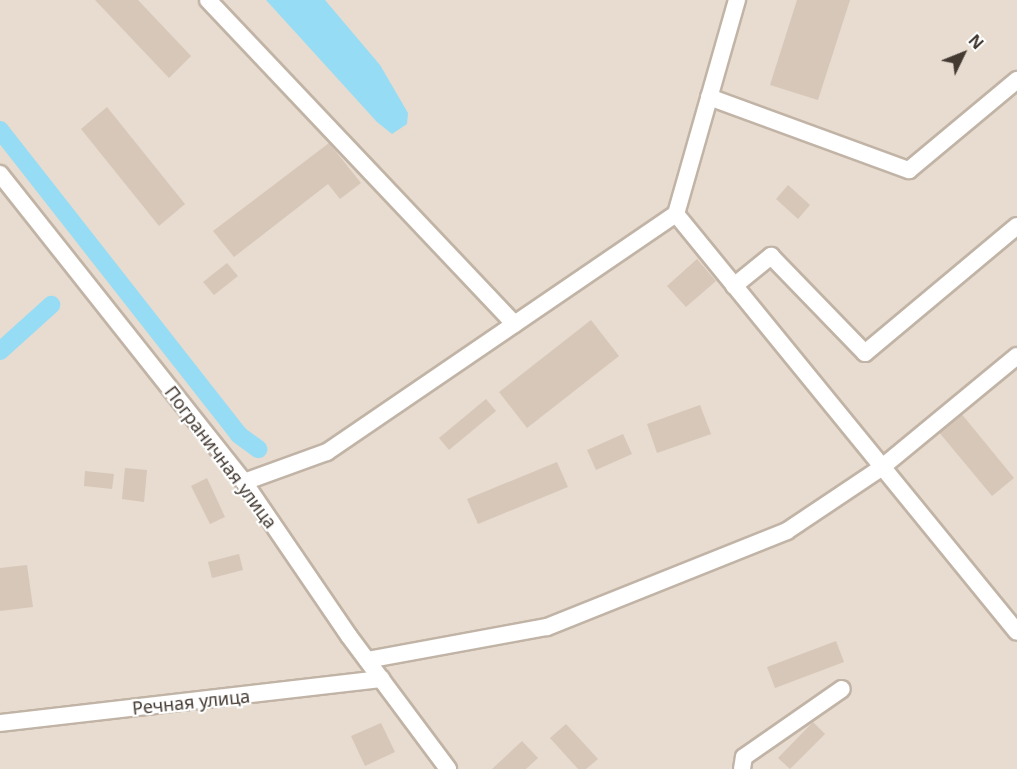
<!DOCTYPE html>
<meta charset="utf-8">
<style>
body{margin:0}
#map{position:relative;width:1017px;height:769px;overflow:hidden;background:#f2ebe1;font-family:"Noto Sans",sans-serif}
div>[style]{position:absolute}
.residential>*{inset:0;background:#e7dccf}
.water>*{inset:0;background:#97dcf5}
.canal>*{height:18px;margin:-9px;padding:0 9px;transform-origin:9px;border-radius:9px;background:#97dcf5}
.building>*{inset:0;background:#d7c7b9}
.roads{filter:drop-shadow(2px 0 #c1b4a6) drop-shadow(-2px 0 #c1b4a6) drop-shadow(0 2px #c1b4a6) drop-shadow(0 -2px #c1b4a6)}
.minor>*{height:16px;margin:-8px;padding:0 8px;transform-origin:8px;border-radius:8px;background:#fff}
span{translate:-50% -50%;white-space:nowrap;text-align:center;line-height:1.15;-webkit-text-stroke:4.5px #fff;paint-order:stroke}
.street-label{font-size:18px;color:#443a32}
.north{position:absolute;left:933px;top:24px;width:60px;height:60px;-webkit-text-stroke:4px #fff;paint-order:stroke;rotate:47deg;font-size:16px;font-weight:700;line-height:24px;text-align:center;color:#443a32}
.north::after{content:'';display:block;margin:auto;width:21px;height:27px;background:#443a32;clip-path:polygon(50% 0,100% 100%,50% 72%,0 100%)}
</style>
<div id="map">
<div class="residential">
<i style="clip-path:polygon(0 0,1017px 0,1017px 769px,0 769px)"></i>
</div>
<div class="water">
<i style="clip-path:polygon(266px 0,325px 0,380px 65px,408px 113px,407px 124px,392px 134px,377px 122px)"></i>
</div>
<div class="canal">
<i style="left:0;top:130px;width:387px;rotate:51.9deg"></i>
<i style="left:239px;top:435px;width:24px;rotate:36deg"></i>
<i style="left:0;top:351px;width:69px;rotate:-42deg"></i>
</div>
<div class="building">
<i style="clip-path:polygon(95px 0,138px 0,191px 56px,169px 78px)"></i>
<i style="clip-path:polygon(797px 0,850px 0,818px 100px,770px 85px)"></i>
<i style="clip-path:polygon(107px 107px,185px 204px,159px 226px,81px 129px)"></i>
<i style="clip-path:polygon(329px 143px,361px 183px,340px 199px,328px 184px,234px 257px,213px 231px)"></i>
<i style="clip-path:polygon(788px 185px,810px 205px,798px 219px,776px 199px)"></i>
<i style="clip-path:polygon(697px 259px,716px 281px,686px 307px,667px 286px)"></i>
<i style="clip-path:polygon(227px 263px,238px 276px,214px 295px,203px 282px)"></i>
<i style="clip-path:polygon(591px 320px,619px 356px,527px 428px,499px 392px)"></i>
<i style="clip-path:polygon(486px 399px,496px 411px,449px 450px,439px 438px)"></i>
<i style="clip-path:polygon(700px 405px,711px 434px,657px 453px,647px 424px)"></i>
<i style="clip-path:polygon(960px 412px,1014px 478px,992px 496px,938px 431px)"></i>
<i style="clip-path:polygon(623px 434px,632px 454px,596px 470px,587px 450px)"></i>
<i style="clip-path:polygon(557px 462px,568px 487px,478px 524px,467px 499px)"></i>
<i style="clip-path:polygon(125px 468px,147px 470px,144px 502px,122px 499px)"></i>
<i style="clip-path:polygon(85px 471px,114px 474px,112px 489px,84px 486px)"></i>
<i style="clip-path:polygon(207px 478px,225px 517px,210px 524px,191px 486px)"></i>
<i style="clip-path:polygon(239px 554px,243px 570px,212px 578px,208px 562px)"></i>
<i style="clip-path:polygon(27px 565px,33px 607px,0 611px,0 568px)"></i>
<i style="clip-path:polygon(836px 641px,844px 662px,775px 688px,767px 667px)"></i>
<i style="clip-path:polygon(813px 722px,825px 734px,790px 769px,778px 758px)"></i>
<i style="clip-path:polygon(381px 723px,395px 752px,365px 766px,351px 736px)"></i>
<i style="clip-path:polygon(566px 724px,598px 759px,586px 769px,578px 769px,550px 738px)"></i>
<i style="clip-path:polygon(522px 741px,538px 758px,526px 769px,492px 769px)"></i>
</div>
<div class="roads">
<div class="minor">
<i style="left:208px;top:0;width:446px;rotate:46.6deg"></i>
<i style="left:709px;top:97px;width:213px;rotate:20.1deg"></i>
<i style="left:909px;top:170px;width:141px;rotate:-39.8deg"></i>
<i style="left:0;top:174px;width:393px;rotate:51.6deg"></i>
<i style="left:244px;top:482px;width:186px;rotate:55.7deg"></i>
<i style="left:349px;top:636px;width:166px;rotate:53.3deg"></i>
<i style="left:676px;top:214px;width:539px;rotate:50.79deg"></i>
<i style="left:676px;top:214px;width:223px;rotate:-74.1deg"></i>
<i style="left:734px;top:286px;width:48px;rotate:-39deg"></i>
<i style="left:771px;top:256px;width:135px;rotate:45.9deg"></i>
<i style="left:865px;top:353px;width:198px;rotate:-39.9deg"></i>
<i style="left:244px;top:482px;width:88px;rotate:-19.9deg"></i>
<i style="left:327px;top:452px;width:422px;rotate:-34.3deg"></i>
<i style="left:367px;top:660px;width:183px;rotate:-10.4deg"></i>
<i style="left:547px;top:627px;width:258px;rotate:-21.8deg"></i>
<i style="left:787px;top:531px;width:113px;rotate:-33.8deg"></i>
<i style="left:881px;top:468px;width:176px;rotate:-39.5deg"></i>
<i style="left:0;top:723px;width:384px;rotate:-6.6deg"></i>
<i style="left:742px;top:769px;width:12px;rotate:-81deg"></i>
<i style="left:744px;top:757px;width:119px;rotate:-34.8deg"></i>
</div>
</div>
<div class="street-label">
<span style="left:221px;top:457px;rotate:53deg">Пограничная улица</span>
<span style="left:191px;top:702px;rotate:-6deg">Речная улица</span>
</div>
<div class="north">N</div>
</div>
